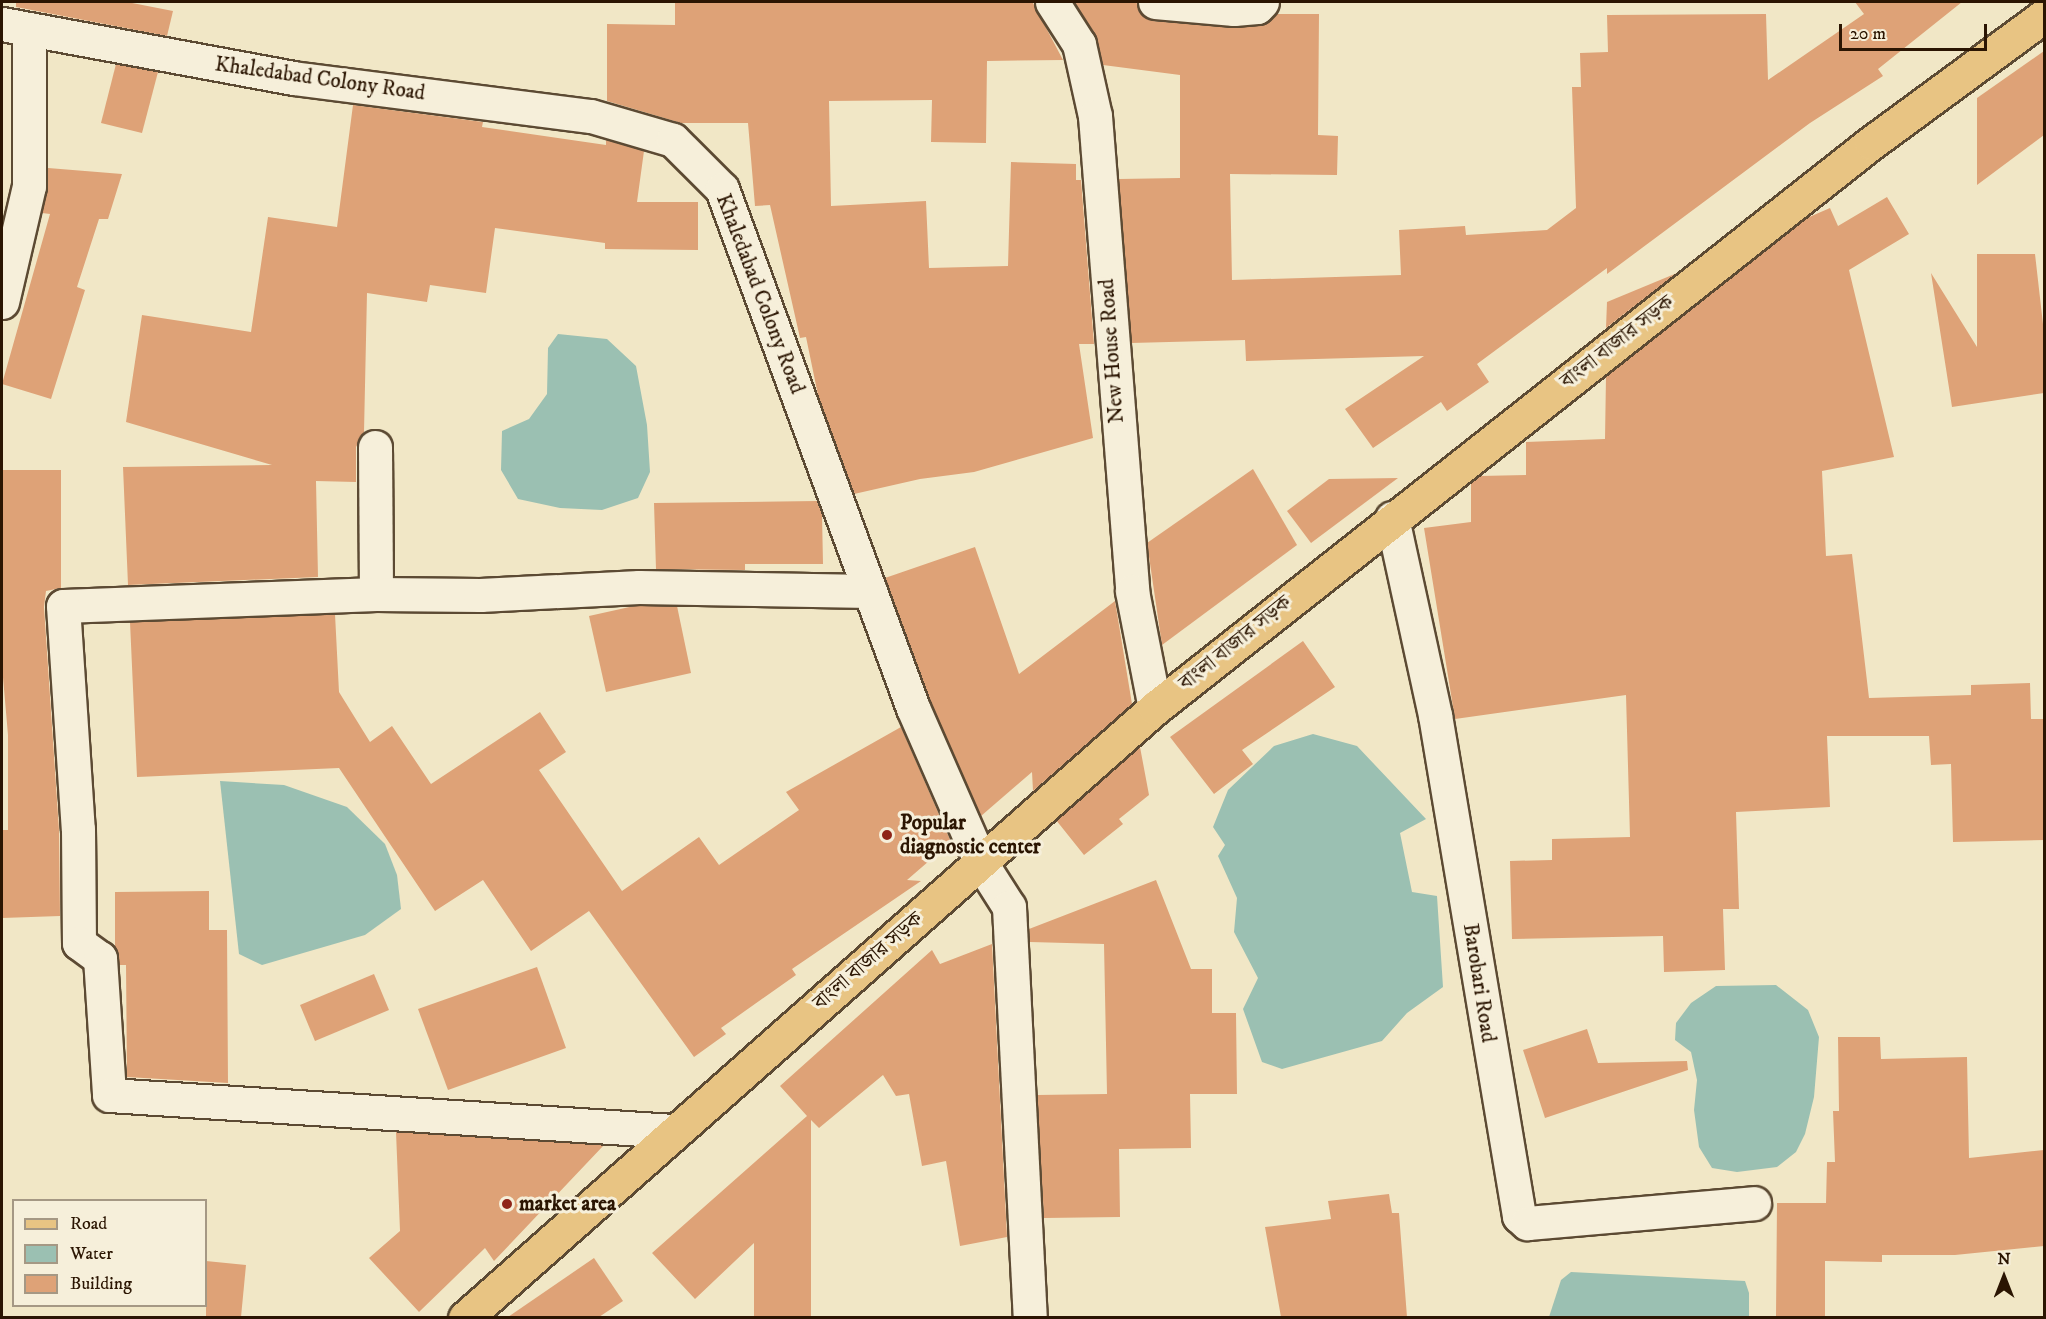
<!DOCTYPE html>
<meta charset="utf-8">
<style>
body{margin:0}
#map{position:relative;width:2046px;height:1319px;overflow:hidden;background:#f1e7c6;font-family:"IM FELL DW Pica","Noto Serif Bengali",serif}
div>[style]{position:absolute}
.water>*{inset:0;background:#9bc0b2}
.building>*{inset:0;background:#dea277}
.roads{filter:drop-shadow(2px 0 #5c4a33) drop-shadow(-2px 0 #5c4a33) drop-shadow(0 2px #5c4a33) drop-shadow(0 -2px #5c4a33)}
.street>*{height:33px;margin:-16.5px;padding:0 16.5px;transform-origin:16.5px;border-radius:16.5px;background:#f6efda}
.primary>*{height:33px;margin:-16.5px;padding:0 16.5px;transform-origin:16.5px;border-radius:16.5px;background:#e8c483}
.dots>*{width:16px;height:16px;translate:-50% -50%;box-sizing:border-box;border:3px solid #f6efda;border-radius:50%}
span{translate:-50% -50%;white-space:nowrap;text-align:center;line-height:1.15;-webkit-text-stroke:6px #f6efda;paint-order:stroke}
.street-label{font-size:21px;color:#2b1502}
.poi-label{font-size:21px;color:#2b1502;font-weight:700}
.left{translate:0 -50%;text-align:left}
.frame{position:absolute;inset:0;border:3px solid #2b1502;pointer-events:none}
.legend{position:absolute;left:12px;top:1199px;width:195px;height:108px;box-sizing:border-box;background:#f6efda;border:2px solid #a59884;margin:0;padding:8px 10px;list-style:none;font-size:18px;color:#2b1502}
.legend li{display:flex;align-items:center;gap:12px;height:30px}
.legend b{width:30px;border:2px solid #a59884}
.north{position:absolute;left:1974px;top:1247px;width:60px;height:60px;-webkit-text-stroke:4px #f6efda;paint-order:stroke;rotate:0deg;font-size:16px;font-weight:700;line-height:24px;text-align:center;color:#2b1502}
.north::after{content:'';display:block;margin:auto;width:21px;height:27px;background:#2b1502;clip-path:polygon(50% 0,100% 100%,50% 72%,0 100%)}
.scale{position:absolute;left:1839px;top:24px;width:148px;height:27px;box-sizing:border-box;border:3px solid #2b1502;border-top:0;padding-left:8px;font-size:18px;line-height:21px;white-space:nowrap;color:#2b1502;-webkit-text-stroke:4px #f6efda;paint-order:stroke}
</style>
<div id="map">
<div class="water">
<i style="clip-path:polygon(558px 334px,607px 339px,636px 366px,647px 425px,650px 472px,638px 498px,602px 510px,560px 508px,518px 499px,501px 470px,502px 431px,529px 419px,547px 394px,548px 348px)"></i>
<i style="clip-path:polygon(1313px 734px,1357px 746px,1426px 819px,1400px 833px,1412px 892px,1437px 896px,1443px 987px,1407px 1013px,1382px 1041px,1282px 1069px,1262px 1062px,1243px 1009px,1258px 978px,1234px 932px,1237px 898px,1218px 856px,1225px 845px,1213px 827px,1228px 790px,1274px 746px)"></i>
<i style="clip-path:polygon(220px 781px,284px 785px,347px 807px,385px 844px,397px 875px,401px 909px,365px 935px,262px 965px,239px 954px)"></i>
<i style="clip-path:polygon(1776px 985px,1808px 1010px,1819px 1037px,1814px 1097px,1805px 1134px,1796px 1152px,1777px 1167px,1737px 1172px,1712px 1168px,1699px 1147px,1694px 1110px,1697px 1080px,1691px 1052px,1675px 1040px,1676px 1023px,1691px 1003px,1716px 986px)"></i>
<i style="clip-path:polygon(1571px 1272px,1745px 1281px,1749px 1293px,1749px 1317px,1549px 1317px,1561px 1280px)"></i>
</div>
<div class="building">
<i style="clip-path:polygon(16px 2px,127px 2px,173px 11px,167px 36px,16px 7px)"></i>
<i style="clip-path:polygon(675px 2px,1033px 3px,1063px 60px,987px 61px,986px 143px,931px 142px,932px 100px,829px 101px,831px 206px,926px 201px,929px 268px,1008px 266px,1011px 162px,1076px 164px,1076px 180px,1081px 180px,1094px 344px,1079px 344px,1093px 438px,974px 472px,920px 479px,854px 494px,818px 395px,806px 337px,800px 338px,770px 205px,755px 206px,748px 123px,681px 123px,607px 101px,607px 24px,675px 25px)"></i>
<i style="clip-path:polygon(1074px 2px,1136px 2px,1144px 17px,1153px 21px,1233px 28px,1259px 25px,1276px 14px,1319px 14px,1318px 135px,1338px 136px,1337px 175px,1230px 174px,1232px 280px,1401px 275px,1399px 230px,1465px 226px,1466px 235px,1547px 230px,1576px 208px,1572px 87px,1581px 87px,1580px 53px,1608px 52px,1607px 15px,1766px 14px,1768px 80px,1864px 14px,1855px 2px,1962px 2px,1878px 69px,1883px 76px,1810px 123px,1607px 274px,1607px 268px,1477px 364px,1489px 382px,1447px 411px,1441px 402px,1373px 448px,1345px 409px,1424px 356px,1246px 361px,1245px 340px,1131px 343px,1119px 179px,1180px 178px,1180px 75px,1103px 65px,1095px 34px)"></i>
<i style="clip-path:polygon(2044px 51px,2044px 135px,1977px 185px,1977px 98px)"></i>
<i style="clip-path:polygon(116px 64px,158px 72px,142px 133px,101px 123px)"></i>
<i style="clip-path:polygon(353px 105px,483px 122px,482px 127px,606px 145px,606px 140px,644px 151px,637px 202px,698px 202px,698px 250px,605px 249px,605px 243px,495px 228px,486px 293px,430px 285px,427px 302px,367px 293px,364px 432px,356px 447px,356px 482px,316px 481px,318px 577px,128px 585px,123px 467px,272px 465px,126px 422px,142px 315px,251px 332px,268px 217px,337px 227px)"></i>
<i style="clip-path:polygon(48px 168px,122px 174px,108px 219px,99px 219px,77px 287px,85px 290px,51px 399px,2px 384px,50px 214px,42px 213px)"></i>
<i style="clip-path:polygon(1887px 197px,1909px 234px,1849px 270px,1894px 457px,1822px 471px,1826px 556px,1852px 554px,1869px 698px,1971px 695px,1971px 685px,2030px 683px,2031px 719px,2044px 719px,2044px 840px,1953px 842px,1951px 764px,1931px 765px,1929px 736px,1827px 736px,1830px 807px,1736px 812px,1739px 909px,1723px 909px,1725px 970px,1664px 972px,1663px 936px,1512px 939px,1510px 861px,1552px 860px,1552px 839px,1630px 837px,1626px 695px,1455px 719px,1424px 528px,1471px 522px,1471px 482px,1480px 476px,1526px 475px,1526px 442px,1605px 439px,1606px 376px,1807px 218px,1830px 208px,1838px 226px)"></i>
<i style="clip-path:polygon(1977px 254px,2035px 254px,2044px 333px,2044px 393px,1952px 407px,1931px 273px,1977px 347px)"></i>
<i style="clip-path:polygon(1677px 273px,1606px 328px,1607px 302px)"></i>
<i style="clip-path:polygon(1253px 469px,1297px 545px,1162px 645px,1147px 543px)"></i>
<i style="clip-path:polygon(2px 470px,61px 470px,61px 588px,46px 591px,44px 607px,59px 830px,60px 916px,2px 918px,2px 830px,8px 830px,8px 735px,2px 666px)"></i>
<i style="clip-path:polygon(1398px 478px,1311px 543px,1287px 511px,1329px 479px)"></i>
<i style="clip-path:polygon(817px 501px,822px 514px,823px 564px,745px 564px,745px 570px,656px 569px,654px 503px)"></i>
<i style="clip-path:polygon(975px 547px,1019px 674px,1115px 601px,1132px 704px,1033px 791px,1032px 772px,981px 816px,930px 701px,885px 578px)"></i>
<i style="clip-path:polygon(634px 606px,677px 606px,691px 673px,606px 692px,589px 616px)"></i>
<i style="clip-path:polygon(335px 614px,339px 692px,370px 742px,392px 726px,431px 784px,540px 712px,566px 752px,539px 770px,622px 891px,699px 837px,719px 865px,799px 810px,786px 792px,901px 727px,951px 842px,907px 880px,921px 881px,792px 969px,796px 975px,721px 1028px,726px 1034px,694px 1057px,589px 911px,531px 951px,483px 880px,435px 911px,339px 768px,137px 777px,130px 622px)"></i>
<i style="clip-path:polygon(1303px 641px,1335px 687px,1242px 750px,1253px 764px,1214px 794px,1170px 737px)"></i>
<i style="clip-path:polygon(1140px 747px,1149px 795px,1119px 819px,1123px 824px,1084px 855px,1056px 820px)"></i>
<i style="clip-path:polygon(1156px 880px,1191px 969px,1212px 969px,1212px 1013px,1236px 1013px,1237px 1094px,1190px 1094px,1191px 1148px,1119px 1149px,1120px 1217px,1044px 1218px,1037px 1095px,1107px 1094px,1104px 944px,1030px 942px,1029px 929px)"></i>
<i style="clip-path:polygon(209px 891px,209px 930px,227px 930px,228px 1083px,127px 1077px,126px 965px,119px 965px,115px 947px,115px 892px)"></i>
<i style="clip-path:polygon(992px 944px,1007px 1237px,960px 1246px,946px 1161px,922px 1166px,909px 1094px,896px 1096px,883px 1075px,819px 1128px,811px 1120px,811px 1317px,754px 1317px,754px 1243px,695px 1299px,652px 1253px,807px 1116px,780px 1086px,932px 950px,940px 964px)"></i>
<i style="clip-path:polygon(537px 967px,566px 1048px,448px 1090px,418px 1009px)"></i>
<i style="clip-path:polygon(374px 974px,389px 1010px,315px 1041px,300px 1005px)"></i>
<i style="clip-path:polygon(1587px 1029px,1598px 1063px,1687px 1061px,1688px 1070px,1545px 1118px,1523px 1050px)"></i>
<i style="clip-path:polygon(1838px 1037px,1880px 1037px,1881px 1059px,1967px 1057px,1969px 1158px,2044px 1150px,2044px 1246px,1955px 1255px,1882px 1255px,1882px 1262px,1825px 1261px,1825px 1317px,1776px 1317px,1777px 1203px,1826px 1203px,1827px 1162px,1835px 1162px,1833px 1111px,1839px 1111px)"></i>
<i style="clip-path:polygon(396px 1132px,604px 1145px,494px 1261px,485px 1248px,419px 1312px,369px 1258px,400px 1231px)"></i>
<i style="clip-path:polygon(1389px 1194px,1392px 1213px,1399px 1213px,1407px 1317px,1281px 1317px,1265px 1227px,1331px 1219px,1328px 1201px)"></i>
<i style="clip-path:polygon(594px 1258px,623px 1301px,599px 1317px,508px 1317px)"></i>
<i style="clip-path:polygon(206px 1261px,246px 1265px,241px 1317px,206px 1317px)"></i>
</div>
<div class="roads">
<div class="street">
<i style="left:1052px;top:2px;width:50px;rotate:57.3deg"></i>
<i style="left:1079px;top:44px;width:74px;rotate:77.5deg"></i>
<i style="left:1095px;top:116px;width:476px;rotate:85.5deg"></i>
<i style="left:1132px;top:591px;width:119px;rotate:78.9deg"></i>
<i style="left:1155px;top:2px;width:79px;rotate:5.1deg"></i>
<i style="left:1234px;top:9px;width:23px;rotate:-5deg"></i>
<i style="left:1257px;top:7px;width:7px;rotate:-45deg"></i>
<i style="left:2px;top:24px;width:296px;rotate:10.5deg"></i>
<i style="left:293px;top:78px;width:300px;rotate:7.3deg"></i>
<i style="left:591px;top:116px;width:85px;rotate:16.3deg"></i>
<i style="left:673px;top:140px;width:69px;rotate:45deg"></i>
<i style="left:722px;top:189px;width:553px;rotate:69.8deg"></i>
<i style="left:913px;top:708px;width:169px;rotate:66.3deg"></i>
<i style="left:981px;top:863px;width:52px;rotate:57.5deg"></i>
<i style="left:1009px;top:907px;width:412px;rotate:87.1deg"></i>
<i style="left:2px;top:302px;width:119px;rotate:-76.9deg"></i>
<i style="left:29px;top:186px;width:157px;rotate:-90deg"></i>
<i style="left:375px;top:447px;width:147px;rotate:89.6deg"></i>
<i style="left:376px;top:594px;width:104px;rotate:0.6deg"></i>
<i style="left:480px;top:595px;width:159px;rotate:-2.9deg"></i>
<i style="left:639px;top:587px;width:231px;rotate:1deg"></i>
<i style="left:1392px;top:518px;width:202px;rotate:77.7deg"></i>
<i style="left:1435px;top:715px;width:508px;rotate:80.48deg"></i>
<i style="left:1519px;top:1216px;width:11px;rotate:41deg"></i>
<i style="left:1527px;top:1223px;width:228px;rotate:-5deg"></i>
<i style="left:376px;top:594px;width:313px;rotate:177.8deg"></i>
<i style="left:63px;top:606px;width:224px;rotate:86.2deg"></i>
<i style="left:78px;top:829px;width:114px;rotate:89.5deg"></i>
<i style="left:79px;top:943px;width:26px;rotate:36deg"></i>
<i style="left:100px;top:958px;width:137px;rotate:86.2deg"></i>
<i style="left:109px;top:1095px;width:566px;rotate:3.65deg"></i>
</div>
<div class="primary">
<i style="left:465px;top:1318px;width:921px;rotate:-41.48deg"></i>
<i style="left:1155px;top:708px;width:912px;rotate:-38.28deg"></i>
<i style="left:1871px;top:143px;width:215px;rotate:-36.3deg"></i>
</div>
</div>
<div class="dots">
<i style="left:887px;top:835px;background:#8f2418"></i>
<i style="left:507px;top:1204px;background:#8f2418"></i>
</div>
<div class="street-label">
<span style="left:320px;top:79px;rotate:8deg">Khaledabad Colony Road</span>
<span style="left:760px;top:294px;rotate:69deg">Khaledabad Colony Road</span>
<span style="left:1617px;top:342px;rotate:-38deg">বাংলা বাজার সড়ক</span>
<span style="left:1112px;top:351px;rotate:-94deg">New House Road</span>
<span style="left:1235px;top:643px;rotate:-39deg">বাংলা বাজার সড়ক</span>
<span style="left:868px;top:961px;rotate:-41deg">বাংলা বাজার সড়ক</span>
<span style="left:1479px;top:983px;rotate:81deg">Barobari Road</span>
</div>
<div class="poi-label">
<span class="left" style="left:900px;top:835px">Popular<br>diagnostic center</span>
<span class="left" style="left:519px;top:1204px">market area</span>
</div>
<div class="frame"></div>
<ul class="legend">
<li><b style="height:8px;background:#e8c483"></b>Road</li>
<li><b style="height:16px;background:#9bc0b2"></b>Water</li>
<li><b style="height:16px;background:#dea277"></b>Building</li>
</ul>
<div class="north">N</div>
<div class="scale">20 m</div>
</div>
